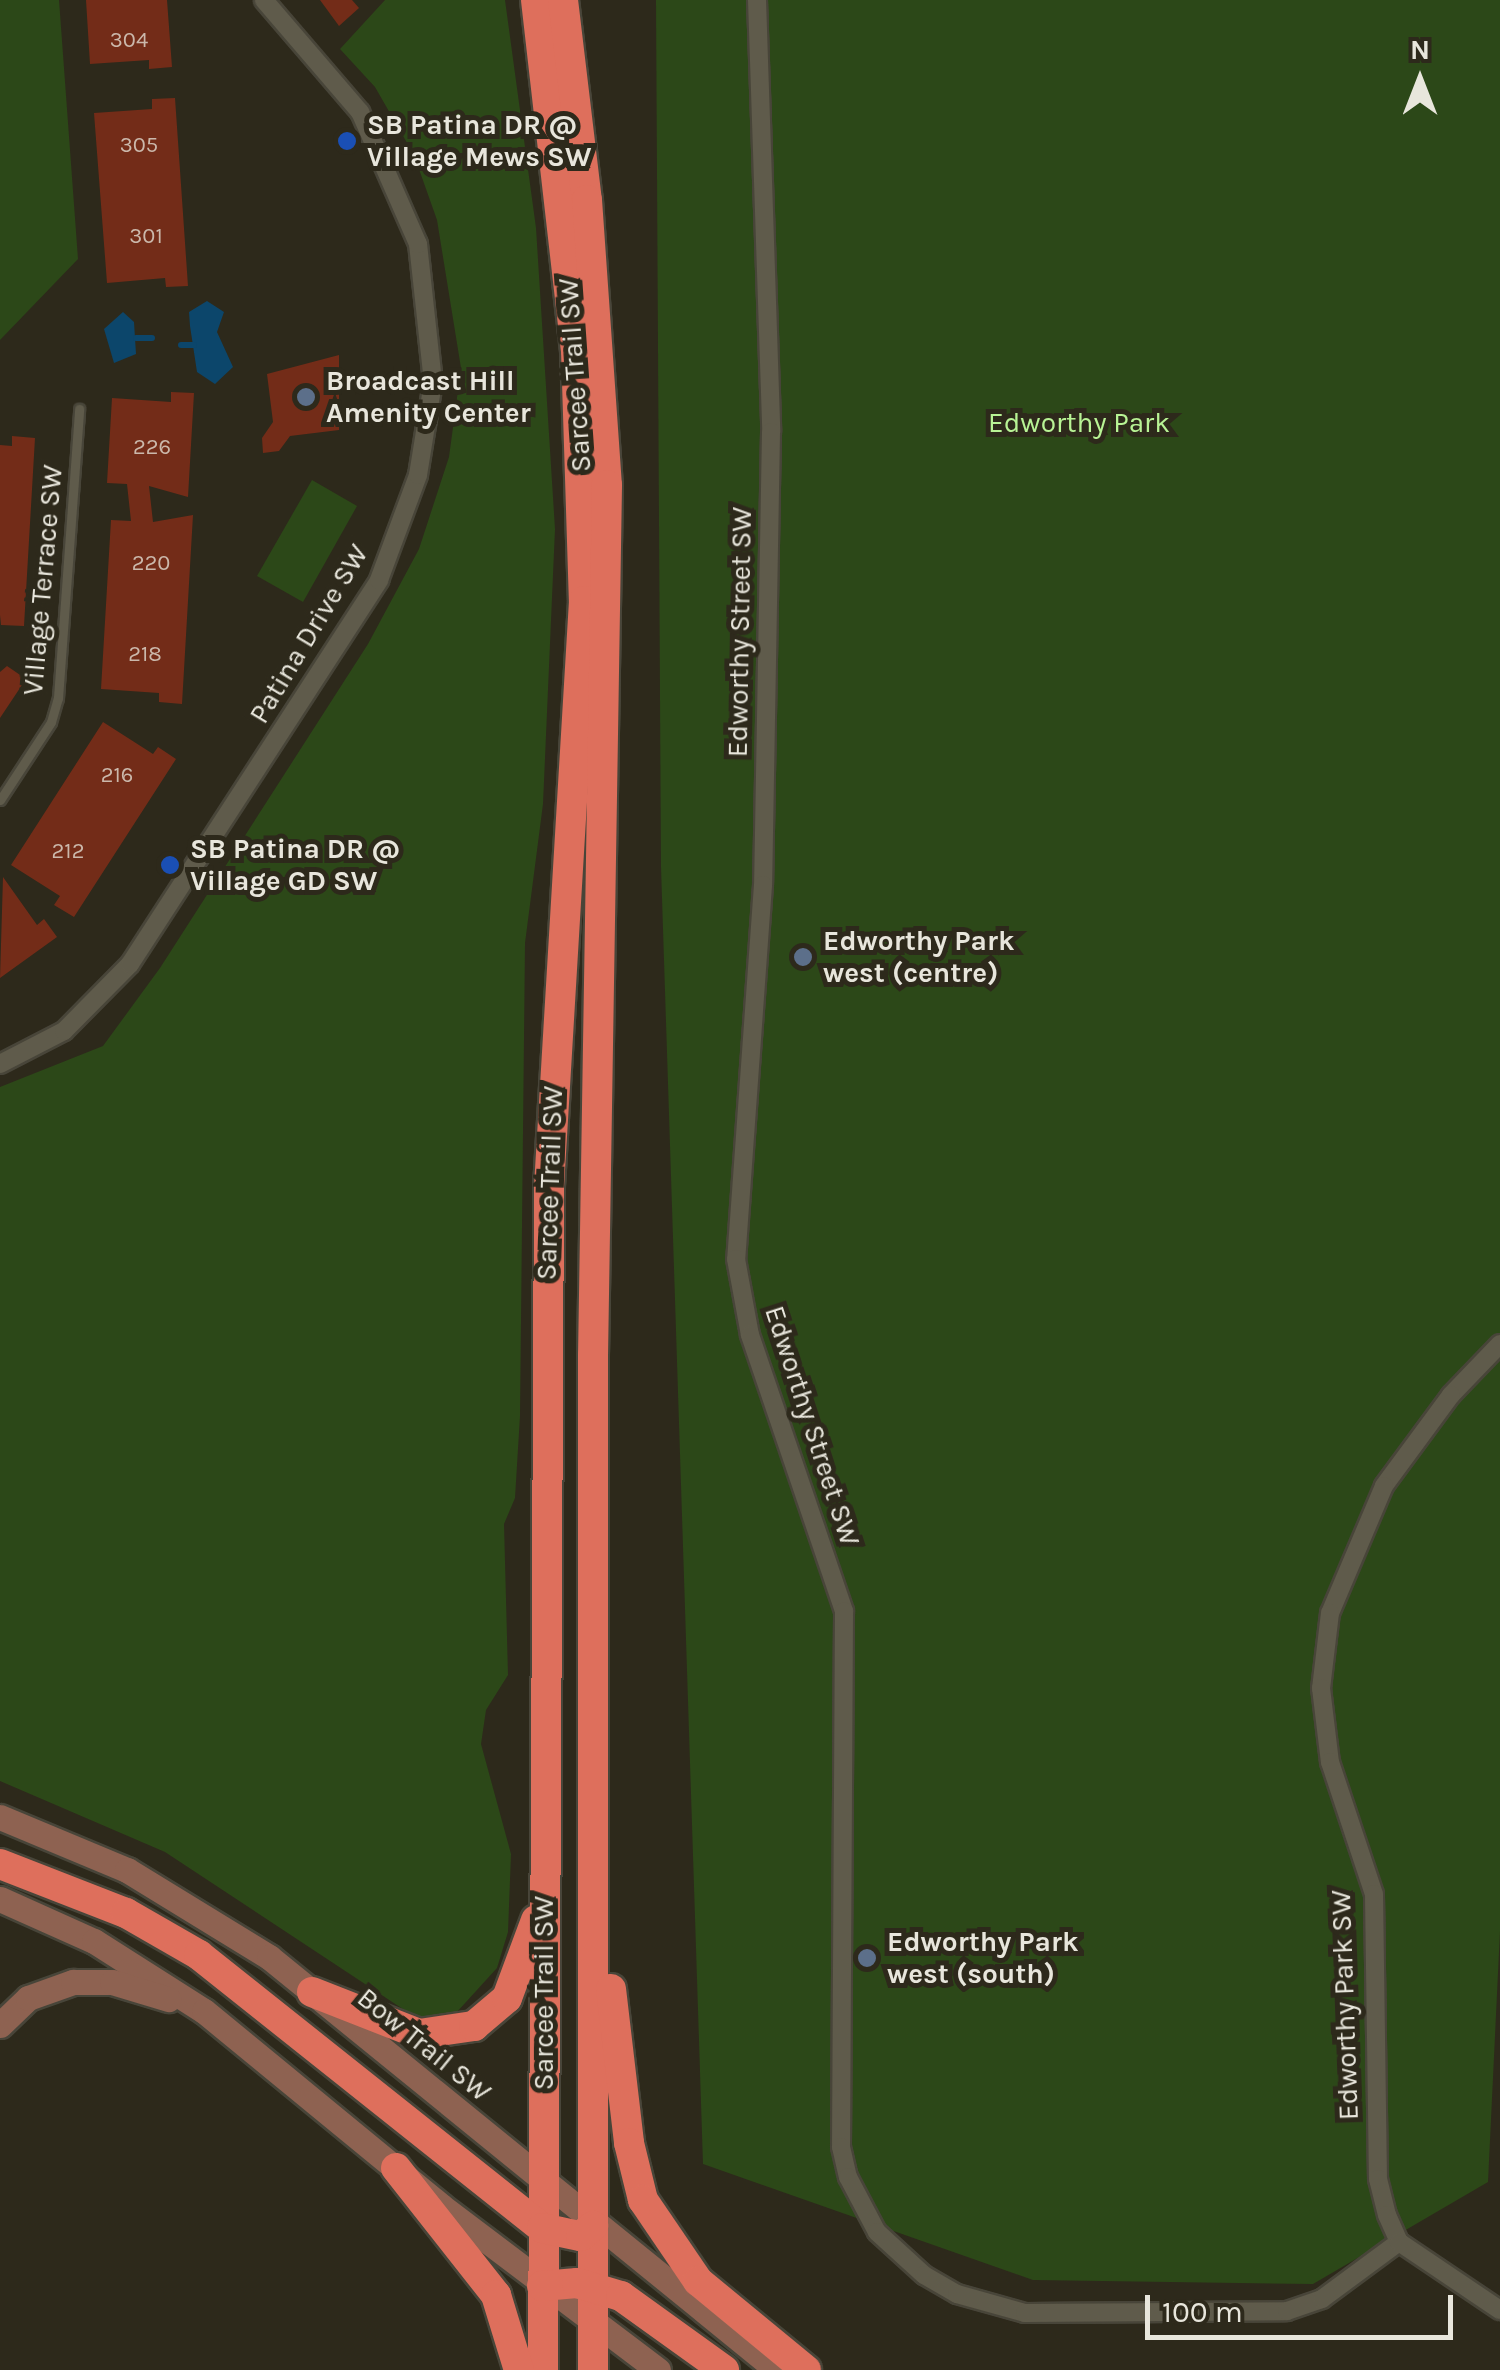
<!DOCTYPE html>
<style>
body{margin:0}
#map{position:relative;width:1500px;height:2370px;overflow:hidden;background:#2d291b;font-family:Karla,sans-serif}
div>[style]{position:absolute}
.green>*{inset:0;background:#2c4818}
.water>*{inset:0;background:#0c466b}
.stream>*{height:6px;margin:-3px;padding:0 3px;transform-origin:3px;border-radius:3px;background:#0c466b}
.building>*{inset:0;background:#732c18}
.roads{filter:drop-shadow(2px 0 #484539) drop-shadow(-2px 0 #484539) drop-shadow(0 2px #484539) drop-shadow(0 -2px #484539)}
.service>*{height:9px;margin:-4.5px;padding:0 4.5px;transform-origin:4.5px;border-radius:4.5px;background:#5f5b4b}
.minor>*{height:18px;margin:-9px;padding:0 9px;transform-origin:9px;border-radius:9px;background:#5f5b4b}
.secondary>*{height:25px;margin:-12.5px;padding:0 12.5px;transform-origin:12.5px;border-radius:12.5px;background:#8e6251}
.trunk>*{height:30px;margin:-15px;padding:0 15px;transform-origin:15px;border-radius:15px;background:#de6f5c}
.dots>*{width:28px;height:28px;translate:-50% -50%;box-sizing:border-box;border:5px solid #2d291b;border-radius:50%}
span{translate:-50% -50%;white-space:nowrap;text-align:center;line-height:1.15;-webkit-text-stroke:10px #2d291b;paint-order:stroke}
.number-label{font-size:22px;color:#cbb8ab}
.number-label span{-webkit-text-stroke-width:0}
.poi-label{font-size:28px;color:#e8e6dc;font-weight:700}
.left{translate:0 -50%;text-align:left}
.street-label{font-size:28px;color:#e8e6dc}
.park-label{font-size:28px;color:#b8f395}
.north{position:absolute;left:1370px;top:30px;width:100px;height:100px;-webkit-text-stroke:8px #2d291b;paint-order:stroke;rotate:0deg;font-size:28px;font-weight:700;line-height:40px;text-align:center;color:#e8e6dc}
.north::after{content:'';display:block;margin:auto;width:35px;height:45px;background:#e8e6dc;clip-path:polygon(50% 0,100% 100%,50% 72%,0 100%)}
.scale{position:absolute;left:1145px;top:2295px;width:308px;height:45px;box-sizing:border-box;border:5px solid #e8e6dc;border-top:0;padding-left:12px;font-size:30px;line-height:35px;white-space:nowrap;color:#e8e6dc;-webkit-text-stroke:8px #2d291b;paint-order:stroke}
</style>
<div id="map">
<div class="green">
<i style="clip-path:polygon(0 0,59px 0,78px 259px,0 340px)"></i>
<i style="clip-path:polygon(385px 0,505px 0,536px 228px,555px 529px,543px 804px,525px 943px,520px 1416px,515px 1498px,504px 1524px,508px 1675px,486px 1710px,481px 1744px,511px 1854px,508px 1932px,497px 1968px,456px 2013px,418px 2019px,165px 1852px,0 1781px,0 1087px,103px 1046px,160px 968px,368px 644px,419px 549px,449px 457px,461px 368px,437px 220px,414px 155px,375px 87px,340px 49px)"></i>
<i style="clip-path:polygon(656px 0,1500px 0,1500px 1931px,1488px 2182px,1313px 2284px,1033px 2280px,703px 2164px,661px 867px)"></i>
<i style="clip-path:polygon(312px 480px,357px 506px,303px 602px,257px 576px)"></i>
</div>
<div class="water">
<i style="clip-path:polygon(207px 301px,224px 312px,217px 332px,233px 367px,215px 384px,197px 372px,190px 326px,189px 312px)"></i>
<i style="clip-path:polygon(123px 312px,134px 322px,136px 354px,114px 363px,104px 329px)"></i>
</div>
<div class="stream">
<i style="left:136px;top:338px;width:16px"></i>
<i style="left:181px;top:345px;width:13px"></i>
</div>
<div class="building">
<i style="clip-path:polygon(86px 0,167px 0,172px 67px,149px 69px,149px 60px,90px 64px)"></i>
<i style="clip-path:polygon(320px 0,352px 0,359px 8px,339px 26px)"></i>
<i style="clip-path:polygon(175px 98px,188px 286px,166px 287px,165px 278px,107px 283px,94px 113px,152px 109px,152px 99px)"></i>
<i style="clip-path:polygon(339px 355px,339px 430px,290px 436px,279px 451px,263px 453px,262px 438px,273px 422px,267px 374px)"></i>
<i style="clip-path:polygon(171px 392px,194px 393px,188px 497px,149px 486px,153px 522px,193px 515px,182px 704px,159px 702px,159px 693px,101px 689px,111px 520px,131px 521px,127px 484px,107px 483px,112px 398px,171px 402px)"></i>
<i style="clip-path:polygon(12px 436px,35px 438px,24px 626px,1px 625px,0 615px,0 445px,12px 446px)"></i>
<i style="clip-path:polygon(7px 666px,26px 679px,0 718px,0 672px)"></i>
<i style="clip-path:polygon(103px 722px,153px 754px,158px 747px,176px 759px,74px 917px,54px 905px,60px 896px,11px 865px)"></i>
<i style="clip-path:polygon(3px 877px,37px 925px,44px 919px,57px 937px,0 978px)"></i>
</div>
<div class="roads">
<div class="service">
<i style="left:0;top:800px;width:93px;rotate:-56.8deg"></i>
<i style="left:51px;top:722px;width:25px;rotate:-74deg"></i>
<i style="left:58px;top:698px;width:290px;rotate:-85.8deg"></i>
</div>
<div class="minor">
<i style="left:757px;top:0;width:432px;rotate:88.1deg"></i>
<i style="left:771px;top:432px;width:453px;rotate:91deg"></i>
<i style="left:763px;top:885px;width:375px;rotate:94.1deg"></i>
<i style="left:736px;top:1259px;width:77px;rotate:79.6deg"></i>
<i style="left:750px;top:1335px;width:292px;rotate:71.2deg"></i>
<i style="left:844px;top:1611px;width:536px;rotate:90.32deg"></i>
<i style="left:841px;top:2147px;width:31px;rotate:77deg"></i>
<i style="left:848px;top:2177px;width:62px;rotate:62.2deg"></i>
<i style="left:877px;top:2232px;width:64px;rotate:42.5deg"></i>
<i style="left:924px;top:2275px;width:38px;rotate:30deg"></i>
<i style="left:957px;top:2294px;width:71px;rotate:15.6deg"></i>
<i style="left:1025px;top:2313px;width:262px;rotate:-0.4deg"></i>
<i style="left:1287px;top:2311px;width:37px;rotate:-19deg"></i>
<i style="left:1322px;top:2299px;width:96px;rotate:-36.5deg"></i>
<i style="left:0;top:1064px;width:72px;rotate:-27.3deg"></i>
<i style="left:64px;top:1031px;width:94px;rotate:-45.4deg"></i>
<i style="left:130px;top:964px;width:458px;rotate:-57deg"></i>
<i style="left:379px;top:580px;width:112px;rotate:-69.6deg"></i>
<i style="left:418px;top:475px;width:94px;rotate:-80.8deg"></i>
<i style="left:433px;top:382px;width:139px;rotate:-96.2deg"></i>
<i style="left:418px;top:244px;width:144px;rotate:-113.7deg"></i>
<i style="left:360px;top:112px;width:148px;rotate:-130.6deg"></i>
<i style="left:1500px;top:1344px;width:71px;rotate:133.9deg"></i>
<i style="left:1451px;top:1395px;width:113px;rotate:126.4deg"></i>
<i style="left:1384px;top:1486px;width:138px;rotate:113deg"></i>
<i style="left:1330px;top:1613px;width:76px;rotate:96.8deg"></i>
<i style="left:1321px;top:1688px;width:75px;rotate:83.1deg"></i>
<i style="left:1330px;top:1762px;width:139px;rotate:71.6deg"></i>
<i style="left:1374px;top:1894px;width:285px;rotate:89.2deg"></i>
<i style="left:1378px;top:2179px;width:37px;rotate:76deg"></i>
<i style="left:1387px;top:2215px;width:30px;rotate:66deg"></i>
<i style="left:1399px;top:2242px;width:122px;rotate:34deg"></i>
</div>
<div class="secondary">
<i style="left:0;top:1817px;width:138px;rotate:22.7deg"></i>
<i style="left:127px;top:1870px;width:167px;rotate:31.5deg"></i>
<i style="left:269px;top:1957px;width:655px;rotate:39.11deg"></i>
<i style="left:0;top:1899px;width:103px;rotate:24.1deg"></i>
<i style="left:94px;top:1941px;width:130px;rotate:32.5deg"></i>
<i style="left:204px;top:2011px;width:307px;rotate:39.4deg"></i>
<i style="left:441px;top:2206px;width:272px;rotate:37.1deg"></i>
<i style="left:0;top:2025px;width:39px;rotate:-44deg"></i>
<i style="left:28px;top:1998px;width:48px;rotate:-19.6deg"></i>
<i style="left:73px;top:1982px;width:39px"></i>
<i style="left:112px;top:1982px;width:59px;rotate:16.9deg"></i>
</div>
<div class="trunk">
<i style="left:536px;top:0;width:352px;rotate:83.5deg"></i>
<i style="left:576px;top:350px;width:251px;rotate:88.2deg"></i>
<i style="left:584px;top:601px;width:587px;rotate:93.42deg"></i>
<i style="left:549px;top:1187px;width:1183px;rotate:90.29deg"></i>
<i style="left:563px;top:0;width:201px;rotate:83.2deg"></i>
<i style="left:587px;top:200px;width:286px;rotate:86deg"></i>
<i style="left:607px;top:485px;width:870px;rotate:90.92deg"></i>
<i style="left:593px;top:1355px;width:1015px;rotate:90deg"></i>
<i style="left:0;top:1864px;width:135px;rotate:21.3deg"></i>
<i style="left:126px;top:1913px;width:84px;rotate:29.9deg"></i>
<i style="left:199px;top:1955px;width:438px;rotate:38.5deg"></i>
<i style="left:542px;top:2228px;width:40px;rotate:12deg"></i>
<i style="left:581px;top:2236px;width:16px;rotate:-40deg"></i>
<i style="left:611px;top:1989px;width:155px;rotate:83.3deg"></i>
<i style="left:629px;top:2143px;width:59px;rotate:76.2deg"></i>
<i style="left:643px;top:2200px;width:98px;rotate:55.8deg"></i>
<i style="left:698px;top:2281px;width:140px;rotate:39.5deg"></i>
<i style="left:312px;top:1992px;width:115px;rotate:21.4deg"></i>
<i style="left:419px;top:2034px;width:56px;rotate:-8.3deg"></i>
<i style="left:474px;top:2026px;width:43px;rotate:-40.3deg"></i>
<i style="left:507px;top:1998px;width:83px;rotate:-69.6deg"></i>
<i style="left:396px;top:2168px;width:162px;rotate:51.8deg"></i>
<i style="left:496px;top:2295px;width:78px;rotate:73deg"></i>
<i style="left:542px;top:2286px;width:35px;rotate:-5deg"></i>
<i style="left:577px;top:2283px;width:46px;rotate:16.5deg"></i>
<i style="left:621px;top:2296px;width:127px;rotate:35.7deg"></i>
</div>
</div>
<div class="dots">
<i style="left:347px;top:141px;background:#1a4fb4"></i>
<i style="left:306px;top:397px;background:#5c6f8a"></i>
<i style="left:170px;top:865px;background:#1a4fb4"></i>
<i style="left:803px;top:957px;background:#5c6f8a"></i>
<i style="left:867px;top:1958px;background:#5c6f8a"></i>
</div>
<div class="number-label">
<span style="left:129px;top:41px">304</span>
<span style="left:139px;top:146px">305</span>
<span style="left:146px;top:237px">301</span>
<span style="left:152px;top:448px">226</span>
<span style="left:151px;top:564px">220</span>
<span style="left:145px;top:655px">218</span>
<span style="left:117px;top:776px">216</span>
<span style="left:68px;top:852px">212</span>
</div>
<div class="poi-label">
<span class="left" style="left:367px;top:141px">SB Patina DR @<br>Village Mews SW</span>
<span class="left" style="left:326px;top:397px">Broadcast Hill<br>Amenity Center</span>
<span class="left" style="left:190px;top:865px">SB Patina DR @<br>Village GD SW</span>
<span class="left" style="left:823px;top:957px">Edworthy Park<br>west (centre)</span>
<span class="left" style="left:887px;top:1958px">Edworthy Park<br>west (south)</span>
</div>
<div class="street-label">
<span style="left:575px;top:375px;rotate:-94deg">Sarcee Trail SW</span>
<span style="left:43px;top:580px;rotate:-85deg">Village Terrace SW</span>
<span style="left:740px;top:632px;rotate:-89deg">Edworthy Street SW</span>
<span style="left:309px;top:634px;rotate:-59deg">Patina Drive SW</span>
<span style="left:550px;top:1183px;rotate:-88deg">Sarcee Trail SW</span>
<span style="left:812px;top:1426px;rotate:72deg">Edworthy Street SW</span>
<span style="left:544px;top:1993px;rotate:-90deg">Sarcee Trail SW</span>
<span style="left:1345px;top:2005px;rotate:-92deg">Edworthy Park SW</span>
<span style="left:424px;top:2045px;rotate:39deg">Bow Trail SW</span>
</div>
<div class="park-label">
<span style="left:1079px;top:423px">Edworthy Park</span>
</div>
<div class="north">N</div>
<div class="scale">100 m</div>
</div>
